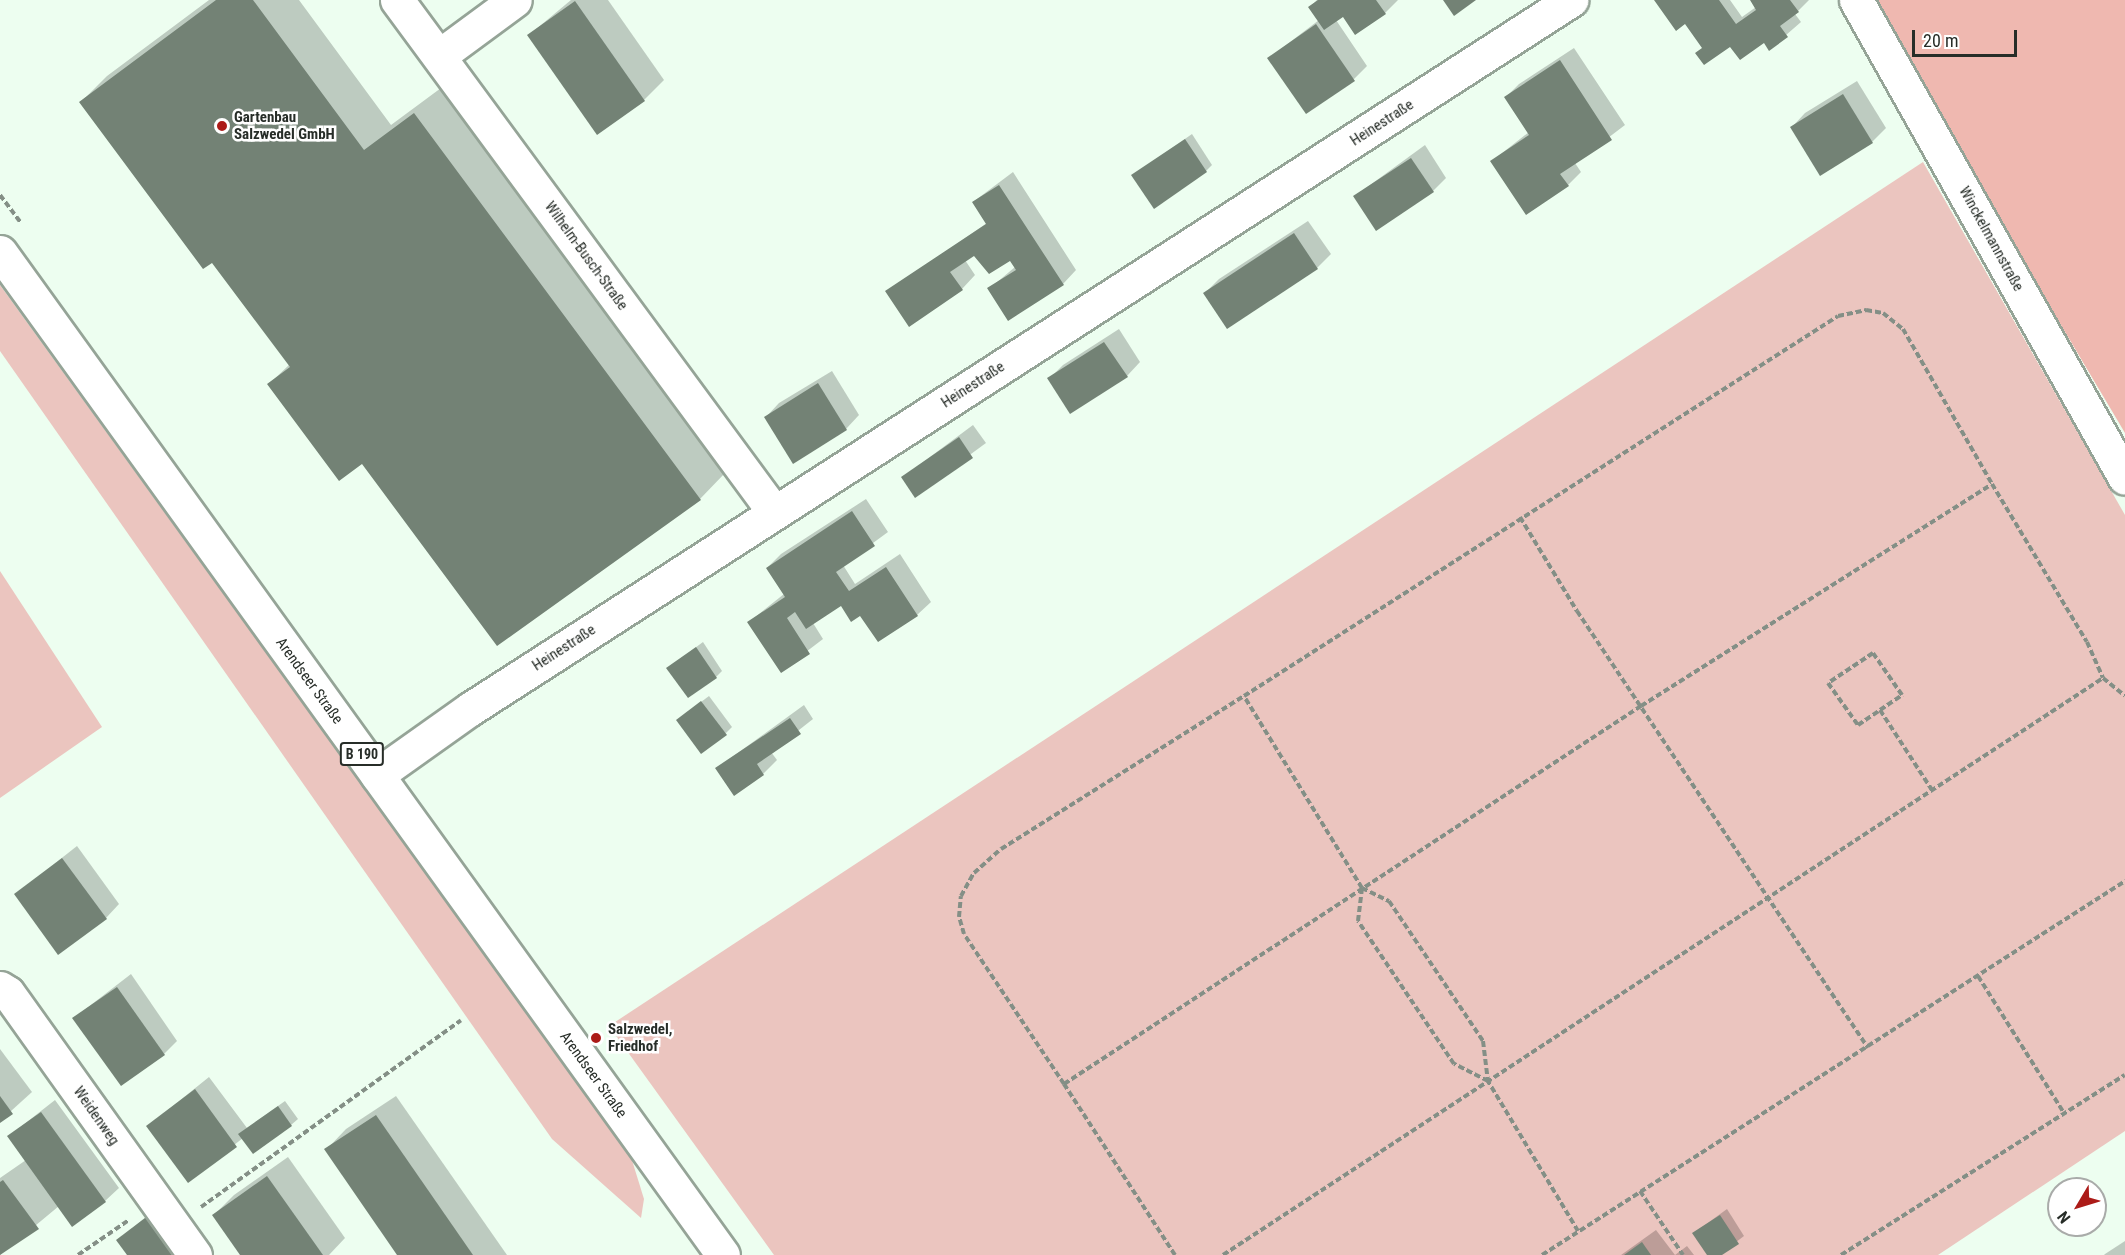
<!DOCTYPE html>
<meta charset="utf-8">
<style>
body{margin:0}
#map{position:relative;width:2125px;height:1255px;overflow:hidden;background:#edfef0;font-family:"Roboto Condensed",sans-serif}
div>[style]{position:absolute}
.green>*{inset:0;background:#ebc5bf}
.forest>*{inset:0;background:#efb8b0}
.shadow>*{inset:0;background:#0003}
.building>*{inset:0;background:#738275}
.path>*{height:4px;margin-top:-2px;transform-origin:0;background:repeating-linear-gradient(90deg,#848f86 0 6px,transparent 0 9px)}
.roads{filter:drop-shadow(2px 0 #95a497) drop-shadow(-2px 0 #95a497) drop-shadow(0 2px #95a497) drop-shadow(0 -2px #95a497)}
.minor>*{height:33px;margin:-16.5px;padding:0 16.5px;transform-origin:16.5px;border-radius:16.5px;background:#fff}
.major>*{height:33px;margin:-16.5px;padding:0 16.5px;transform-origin:16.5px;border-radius:16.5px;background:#fff}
.dots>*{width:16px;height:16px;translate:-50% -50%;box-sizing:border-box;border:3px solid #fff;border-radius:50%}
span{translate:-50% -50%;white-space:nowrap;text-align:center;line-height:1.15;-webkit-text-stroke:5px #fff;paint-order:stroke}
.shield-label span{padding:2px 4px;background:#fff;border:2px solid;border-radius:4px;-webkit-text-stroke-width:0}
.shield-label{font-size:14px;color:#272d28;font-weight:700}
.poi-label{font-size:15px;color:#272d28;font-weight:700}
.left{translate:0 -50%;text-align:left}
.street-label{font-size:15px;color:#272d28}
.north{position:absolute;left:2047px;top:1177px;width:60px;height:60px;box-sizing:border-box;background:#fff;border:2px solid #a9aba9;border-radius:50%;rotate:232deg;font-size:16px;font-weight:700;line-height:24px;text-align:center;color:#272d28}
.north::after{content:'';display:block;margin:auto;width:21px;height:27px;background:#ac1b18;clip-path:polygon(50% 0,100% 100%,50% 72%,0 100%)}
.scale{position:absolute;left:1912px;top:30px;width:105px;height:27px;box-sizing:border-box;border:3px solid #272d28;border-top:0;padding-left:8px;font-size:18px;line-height:21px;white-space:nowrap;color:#272d28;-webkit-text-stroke:4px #fff;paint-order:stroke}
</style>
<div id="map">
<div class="green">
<i style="clip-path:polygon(1923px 162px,2125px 515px,2125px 1131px,1938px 1255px,774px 1255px,609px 1026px)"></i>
<i style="clip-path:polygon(0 285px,631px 1157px,644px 1199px,641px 1218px,552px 1139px,0 351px)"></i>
<i style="clip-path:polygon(0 571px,102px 727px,0 798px)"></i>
</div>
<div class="forest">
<i style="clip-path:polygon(1872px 0,2125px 0,2125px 433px,1953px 143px)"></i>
</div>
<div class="shadow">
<i style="clip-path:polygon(209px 0,299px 0,391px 125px,441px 88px,726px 472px,700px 499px,498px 644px,362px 461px,269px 384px,290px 364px,213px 261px,81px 102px,107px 76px)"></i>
<i style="clip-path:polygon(571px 0,608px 0,664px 80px,644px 100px,529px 35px)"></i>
<i style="clip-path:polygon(1317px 0,1398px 0,1385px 13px,1343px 15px,1336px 20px,1367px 66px,1354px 79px,1269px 58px,1319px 20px,1310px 7px)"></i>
<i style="clip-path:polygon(1656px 0,1730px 0,1742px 17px,1756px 7px,1751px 0,1809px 0,1795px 14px,1801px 22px,1770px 49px,1764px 41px,1703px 47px,1685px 22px)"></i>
<i style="clip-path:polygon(1574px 48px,1625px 125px,1575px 163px,1581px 172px,1568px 185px,1492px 161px,1529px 132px,1506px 97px,1519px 84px)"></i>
<i style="clip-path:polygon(1857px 81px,1886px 128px,1872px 142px,1820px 174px,1792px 127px,1805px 113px)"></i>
<i style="clip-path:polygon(1192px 134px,1212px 165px,1206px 171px,1133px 175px)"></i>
<i style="clip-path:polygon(1425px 145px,1446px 178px,1433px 191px,1355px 196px)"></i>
<i style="clip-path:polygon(1013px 172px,1076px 270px,1063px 284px,989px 289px,1015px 267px,1010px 259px,975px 253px,965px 260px,975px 275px,962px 289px,887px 292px,987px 223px,973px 202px)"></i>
<i style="clip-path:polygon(1308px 221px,1331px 254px,1317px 268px,1228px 327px,1205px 293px,1219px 279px)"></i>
<i style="clip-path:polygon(1119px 329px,1140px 362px,1127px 376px,1049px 379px,1063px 365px)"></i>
<i style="clip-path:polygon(832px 371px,859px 415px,846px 429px,766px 417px,779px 403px)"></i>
<i style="clip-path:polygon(973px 425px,986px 443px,915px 495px,903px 477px)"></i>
<i style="clip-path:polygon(866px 499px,888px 532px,843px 565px,855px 584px,900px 554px,931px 602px,917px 615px,861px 614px,842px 603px,813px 623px,823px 639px,781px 671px,749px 622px,784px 594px,767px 568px,781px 554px)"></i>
<i style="clip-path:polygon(703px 642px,722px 671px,716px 677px,668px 668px)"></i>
<i style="clip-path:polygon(709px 696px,732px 727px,726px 733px,685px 714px)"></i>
<i style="clip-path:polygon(804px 705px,813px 719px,771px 752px,777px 760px,763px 774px,717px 768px)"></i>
<i style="clip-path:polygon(77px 846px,119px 904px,106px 918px,16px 894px)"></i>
<i style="clip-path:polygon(131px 974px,177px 1041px,164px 1054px,74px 1018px)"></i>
<i style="clip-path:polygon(0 1049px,32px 1092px,0 1121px)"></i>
<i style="clip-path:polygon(209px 1077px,247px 1128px,285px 1101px,298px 1119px,291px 1125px,243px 1138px,188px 1181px,148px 1126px)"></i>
<i style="clip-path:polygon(396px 1096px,507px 1255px,399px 1255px,326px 1150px,346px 1129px)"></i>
<i style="clip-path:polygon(55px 1100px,119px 1188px,105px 1201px,59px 1206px,0 1255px,0 1178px,26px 1160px,9px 1136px)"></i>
<i style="clip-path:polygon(288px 1157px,345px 1238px,329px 1255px,242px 1255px,214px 1215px,234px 1195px)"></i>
<i style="clip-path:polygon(163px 1203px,129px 1255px,118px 1240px)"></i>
<i style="clip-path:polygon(1727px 1209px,1744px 1236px,1719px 1255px,1709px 1255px,1694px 1233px)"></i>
<i style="clip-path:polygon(1656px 1230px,1675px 1255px,1687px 1246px,1694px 1255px,1621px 1255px)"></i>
<i style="clip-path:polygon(2125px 1241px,2125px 1255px,2104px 1255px,2105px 1254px)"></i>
</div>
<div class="building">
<i style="clip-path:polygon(216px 0,253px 0,364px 150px,414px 113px,701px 500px,497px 646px,362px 464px,339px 481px,267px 384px,290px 367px,212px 263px,203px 269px,79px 102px)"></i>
<i style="clip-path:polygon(1318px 0,1376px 0,1386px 14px,1355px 35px,1343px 17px,1324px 30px,1308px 7px)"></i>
<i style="clip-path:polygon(1443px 0,1476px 0,1454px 16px)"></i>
<i style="clip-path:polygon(1654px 0,1719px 0,1736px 24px,1756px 10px,1750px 0,1790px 0,1799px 12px,1780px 26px,1788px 37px,1769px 51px,1764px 43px,1740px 60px,1730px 47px,1704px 65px,1695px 53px,1702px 48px,1685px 24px,1676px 31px)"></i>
<i style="clip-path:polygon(575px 1px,645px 101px,597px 135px,527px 35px)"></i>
<i style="clip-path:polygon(1316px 24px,1355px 81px,1306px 114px,1267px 58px)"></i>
<i style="clip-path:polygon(1560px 60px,1612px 140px,1560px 174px,1569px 186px,1526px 215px,1490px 161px,1529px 135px,1504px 97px)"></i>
<i style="clip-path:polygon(1843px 94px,1873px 143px,1820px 176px,1790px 127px)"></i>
<i style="clip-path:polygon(1185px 139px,1207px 172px,1154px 209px,1131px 175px)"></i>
<i style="clip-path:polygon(1411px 158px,1434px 192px,1376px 231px,1353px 196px)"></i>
<i style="clip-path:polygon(999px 185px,1064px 285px,1008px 321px,987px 288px,1016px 270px,1010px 261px,989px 274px,974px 256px,950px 272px,963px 290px,909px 327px,885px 291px,986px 224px,972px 202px)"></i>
<i style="clip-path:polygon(1294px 233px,1318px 269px,1227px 329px,1203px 293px)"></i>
<i style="clip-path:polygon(1104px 342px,1128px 377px,1070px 414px,1047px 378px)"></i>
<i style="clip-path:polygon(818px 383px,847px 430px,793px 464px,764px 417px)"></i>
<i style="clip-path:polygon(959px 437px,973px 458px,915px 498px,901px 477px)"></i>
<i style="clip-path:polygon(852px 511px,875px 546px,836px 572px,849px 591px,886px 567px,918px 616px,878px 642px,860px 616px,851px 622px,841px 606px,806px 629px,795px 612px,787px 618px,810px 654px,781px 673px,747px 622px,785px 597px,766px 568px)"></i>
<i style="clip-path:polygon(696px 647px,717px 678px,688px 698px,666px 668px)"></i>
<i style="clip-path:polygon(701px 701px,727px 735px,701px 754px,676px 720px)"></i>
<i style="clip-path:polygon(790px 718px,801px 734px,757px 764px,764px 775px,734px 796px,715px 768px)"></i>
<i style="clip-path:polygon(62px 858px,107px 919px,58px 955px,14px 894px)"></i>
<i style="clip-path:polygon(117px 987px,165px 1055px,121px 1086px,72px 1018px)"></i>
<i style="clip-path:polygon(195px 1089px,237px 1147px,188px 1183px,146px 1126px)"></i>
<i style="clip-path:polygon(0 1096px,13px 1114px,0 1123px)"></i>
<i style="clip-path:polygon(278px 1106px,292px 1126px,253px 1154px,238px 1134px)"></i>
<i style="clip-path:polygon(41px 1112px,106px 1202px,72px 1227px,7px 1136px)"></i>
<i style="clip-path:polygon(376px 1115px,473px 1255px,397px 1255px,324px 1149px)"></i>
<i style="clip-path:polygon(267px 1176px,323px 1255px,240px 1255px,212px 1215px)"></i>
<i style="clip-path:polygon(3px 1180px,39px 1229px,0 1255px,0 1182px)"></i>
<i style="clip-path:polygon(149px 1215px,178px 1255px,127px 1255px,116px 1240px)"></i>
<i style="clip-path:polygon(1720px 1215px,1739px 1244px,1722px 1255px,1707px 1255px,1692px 1233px)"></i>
<i style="clip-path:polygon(1642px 1242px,1651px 1255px,1624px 1255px)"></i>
</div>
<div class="path">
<i style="left:0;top:195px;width:35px;rotate:53deg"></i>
<i style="left:1520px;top:517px;width:110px;rotate:58.8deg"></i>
<i style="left:1577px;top:611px;width:525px;rotate:56.34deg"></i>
<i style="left:1880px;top:710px;width:27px;rotate:-34deg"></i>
<i style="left:1902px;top:695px;width:51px;rotate:-124.6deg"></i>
<i style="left:1873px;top:653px;width:54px;rotate:146.3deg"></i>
<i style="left:1828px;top:683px;width:52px;rotate:54.5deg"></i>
<i style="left:1858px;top:725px;width:27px;rotate:-34deg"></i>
<i style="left:1880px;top:710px;width:95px;rotate:57deg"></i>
<i style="left:1362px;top:888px;width:30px;rotate:26deg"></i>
<i style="left:1389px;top:901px;width:169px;rotate:56.1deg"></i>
<i style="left:1483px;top:1041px;width:39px;rotate:83deg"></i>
<i style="left:1978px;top:976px;width:162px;rotate:57.9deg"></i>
<i style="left:1064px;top:1084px;width:180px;rotate:-123.7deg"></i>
<i style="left:964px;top:934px;width:18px;rotate:-106deg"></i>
<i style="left:959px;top:917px;width:21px;rotate:-85deg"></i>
<i style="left:961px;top:896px;width:26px;rotate:-61deg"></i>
<i style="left:974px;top:873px;width:36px;rotate:-42deg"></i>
<i style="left:1001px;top:849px;width:287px;rotate:-32.2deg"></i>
<i style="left:1640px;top:1191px;width:77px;rotate:56.1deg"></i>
<i style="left:201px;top:1207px;width:320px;rotate:-35.7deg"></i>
<i style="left:1578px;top:1231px;width:175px;rotate:-121deg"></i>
<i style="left:1488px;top:1081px;width:38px;rotate:-153deg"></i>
<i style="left:1454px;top:1064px;width:172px;rotate:-123.9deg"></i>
<i style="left:1358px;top:921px;width:33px;rotate:-83deg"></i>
<i style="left:1362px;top:888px;width:225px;rotate:-121.6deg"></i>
<i style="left:1244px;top:696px;width:705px;rotate:-32.61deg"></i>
<i style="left:1838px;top:316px;width:29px;rotate:-12deg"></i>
<i style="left:1866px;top:310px;width:17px;rotate:10deg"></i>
<i style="left:1883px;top:313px;width:26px;rotate:39deg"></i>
<i style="left:1903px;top:329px;width:179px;rotate:60.1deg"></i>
<i style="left:78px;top:1255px;width:62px;rotate:-34.5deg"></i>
<i style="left:1175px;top:1255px;width:204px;rotate:-123deg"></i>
<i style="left:1064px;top:1084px;width:690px;rotate:-33.23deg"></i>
<i style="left:1641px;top:706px;width:415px;rotate:-32.3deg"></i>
<i style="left:1992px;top:484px;width:184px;rotate:59deg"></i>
<i style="left:2087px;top:642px;width:39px;rotate:66deg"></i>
<i style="left:2103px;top:678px;width:28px;rotate:39deg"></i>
<i style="left:1223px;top:1255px;width:1052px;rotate:-33.25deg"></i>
<i style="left:1542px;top:1255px;width:693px;rotate:-32.68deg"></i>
<i style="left:1841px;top:1255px;width:336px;rotate:-32.4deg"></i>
</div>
<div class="roads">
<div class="minor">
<i style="left:397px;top:0;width:636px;rotate:53.63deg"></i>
<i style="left:1856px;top:0;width:548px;rotate:60.63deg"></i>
<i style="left:439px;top:56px;width:94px;rotate:-36.4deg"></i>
<i style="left:377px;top:775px;width:114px;rotate:-35.4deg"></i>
<i style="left:470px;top:709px;width:1310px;rotate:-32.78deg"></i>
<i style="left:0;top:988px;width:9px;rotate:32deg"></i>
<i style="left:8px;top:993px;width:322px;rotate:54.5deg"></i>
</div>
<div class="major">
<i style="left:0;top:252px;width:1236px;rotate:54.21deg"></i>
</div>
</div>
<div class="dots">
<i style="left:222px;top:126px;background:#ac1b18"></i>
<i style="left:596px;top:1038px;background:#ac1b18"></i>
</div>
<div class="shield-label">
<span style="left:362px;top:754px">B 190</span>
</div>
<div class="poi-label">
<span class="left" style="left:234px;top:126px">Gartenbau<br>Salzwedel GmbH</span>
<span class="left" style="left:608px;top:1038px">Salzwedel,<br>Friedhof</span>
</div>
<div class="street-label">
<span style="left:1382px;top:123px;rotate:-33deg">Heinestraße</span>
<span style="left:1991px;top:239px;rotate:61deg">Winckelmannstraße</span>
<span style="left:586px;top:256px;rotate:54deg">Wilhelm-Busch-Straße</span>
<span style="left:973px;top:385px;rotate:-33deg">Heinestraße</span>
<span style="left:564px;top:648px;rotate:-33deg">Heinestraße</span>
<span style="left:309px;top:681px;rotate:54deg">Arendseer Straße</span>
<span style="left:593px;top:1075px;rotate:54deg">Arendseer Straße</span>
<span style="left:96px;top:1116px;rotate:55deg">Weidenweg</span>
</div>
<div class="north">N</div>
<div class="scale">20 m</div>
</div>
